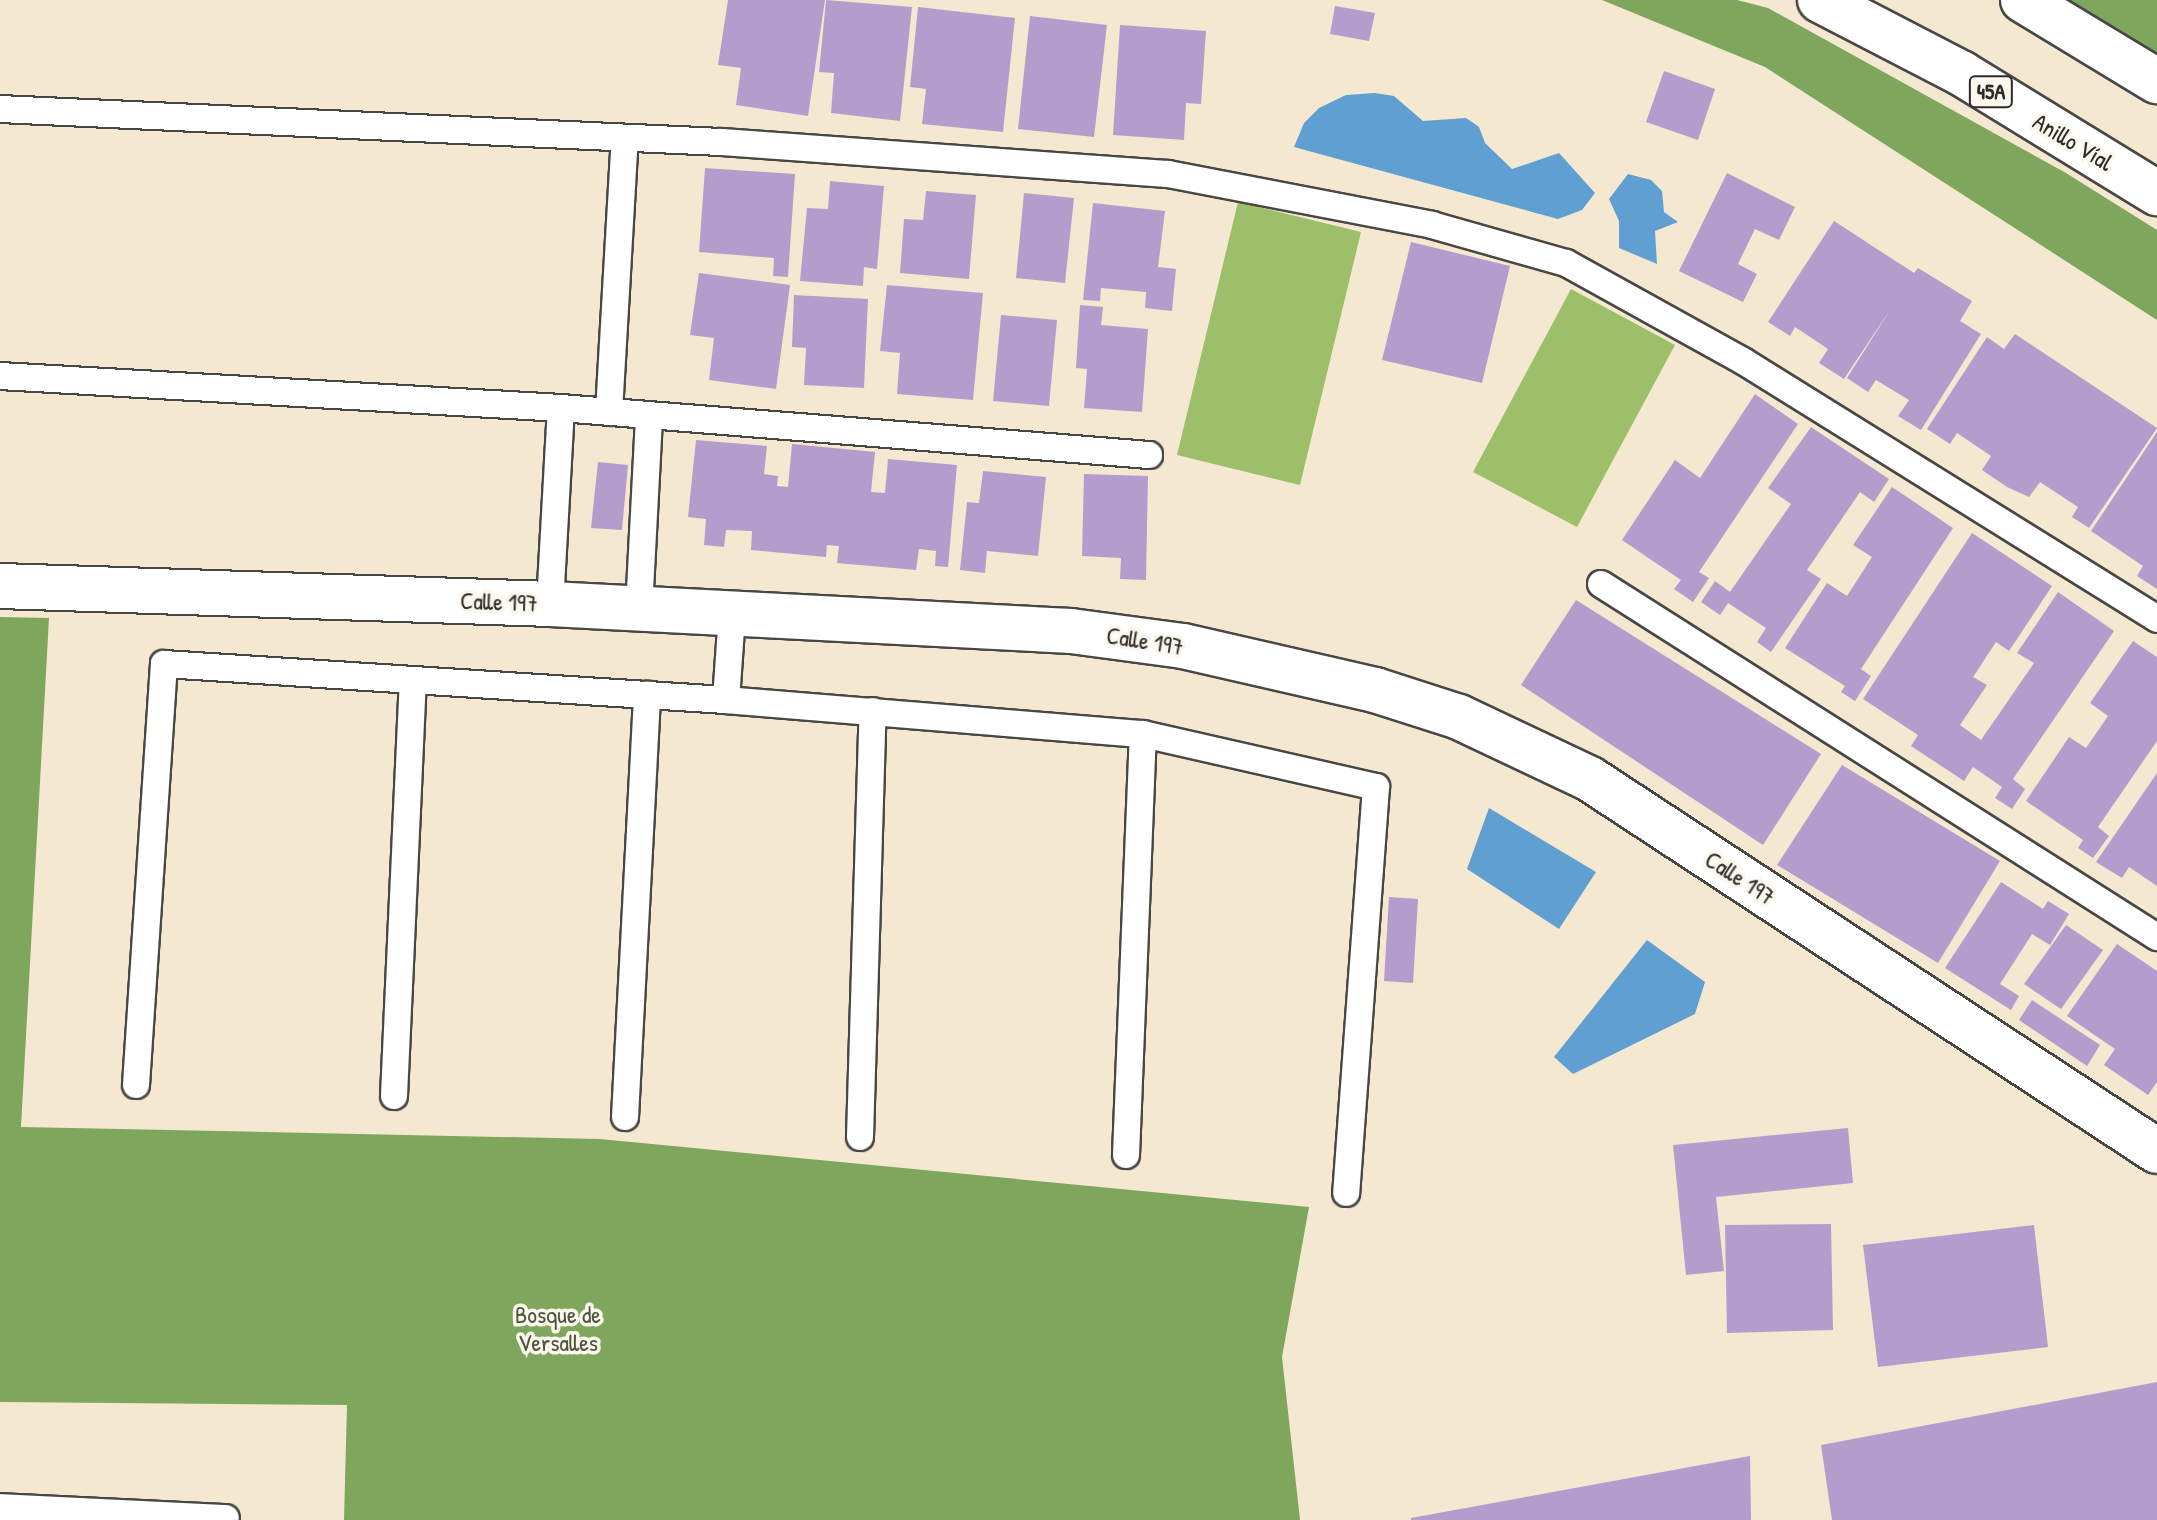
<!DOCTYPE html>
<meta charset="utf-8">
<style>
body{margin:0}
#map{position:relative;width:2157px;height:1520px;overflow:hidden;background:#f4e8d0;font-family:"Patrick Hand",sans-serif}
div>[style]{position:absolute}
.green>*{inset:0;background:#9ebf69}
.forest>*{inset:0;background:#7ea65d}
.water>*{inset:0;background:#609fd2}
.building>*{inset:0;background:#b49dcc}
.roads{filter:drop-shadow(2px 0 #494744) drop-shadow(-2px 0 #494744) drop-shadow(0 2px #494744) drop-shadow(0 -2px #494744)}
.lane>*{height:26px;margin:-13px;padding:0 13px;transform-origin:13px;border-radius:13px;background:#fff}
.street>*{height:44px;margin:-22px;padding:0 22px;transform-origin:22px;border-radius:22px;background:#fff}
.highway>*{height:44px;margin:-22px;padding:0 22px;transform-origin:22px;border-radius:22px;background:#fff}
span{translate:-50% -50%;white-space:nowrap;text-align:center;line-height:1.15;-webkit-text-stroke:7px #fbf7ec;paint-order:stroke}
.shield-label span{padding:2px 6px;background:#fbf7ec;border:2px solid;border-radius:6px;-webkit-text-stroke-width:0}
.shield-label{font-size:22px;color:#2b2b2b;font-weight:700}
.street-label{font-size:24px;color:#2b2b2b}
.park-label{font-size:24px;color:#4e573e}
</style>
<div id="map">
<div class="green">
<i style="clip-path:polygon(1238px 202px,1361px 232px,1300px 485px,1177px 455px)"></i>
<i style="clip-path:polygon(1571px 289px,1675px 345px,1577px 527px,1473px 472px)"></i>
</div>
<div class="forest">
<i style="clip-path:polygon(1602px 0,1737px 0,1768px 8px,2066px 173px,2157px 230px,2157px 320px,1765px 67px)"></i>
<i style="clip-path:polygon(2069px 0,2157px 0,2157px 53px)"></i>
<i style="clip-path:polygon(0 617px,49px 618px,21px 1127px,600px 1139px,1309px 1207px,1282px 1357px,1300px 1520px,344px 1520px,347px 1405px,0 1402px)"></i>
</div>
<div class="water">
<i style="clip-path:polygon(1375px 93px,1394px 96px,1423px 121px,1466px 118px,1479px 127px,1485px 143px,1512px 169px,1559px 153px,1595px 193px,1582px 210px,1558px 219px,1294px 147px,1304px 123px,1319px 108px,1346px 95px)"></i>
<i style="clip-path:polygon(1628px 174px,1651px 180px,1662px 191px,1664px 212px,1678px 222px,1655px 231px,1657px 264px,1619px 248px,1619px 221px,1609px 199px)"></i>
<i style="clip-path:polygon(1489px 808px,1596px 872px,1559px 929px,1467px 869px)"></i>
<i style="clip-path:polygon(1647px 940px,1705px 982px,1695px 1014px,1573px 1074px,1554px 1057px)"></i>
</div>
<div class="building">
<i style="clip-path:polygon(728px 0,825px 0,808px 116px,736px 105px,741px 68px,718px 65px)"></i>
<i style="clip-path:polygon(826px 0,912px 7px,900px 121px,831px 113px,834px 73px,819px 72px)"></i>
<i style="clip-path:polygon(1335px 6px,1375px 13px,1369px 41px,1330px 34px)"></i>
<i style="clip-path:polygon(918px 7px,1015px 18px,1003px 132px,922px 124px,926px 89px,910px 87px)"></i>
<i style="clip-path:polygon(1030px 16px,1107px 25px,1094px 137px,1018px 129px)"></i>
<i style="clip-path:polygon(1120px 25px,1206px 31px,1201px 104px,1186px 103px,1184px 140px,1113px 135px)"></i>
<i style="clip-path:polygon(1664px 71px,1715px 89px,1698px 140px,1646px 122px)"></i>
<i style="clip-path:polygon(705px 168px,795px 174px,788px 277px,773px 276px,774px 258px,699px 252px)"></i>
<i style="clip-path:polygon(1727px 173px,1795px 207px,1779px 240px,1755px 229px,1738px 264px,1757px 274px,1743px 302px,1679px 271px)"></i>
<i style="clip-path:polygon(830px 181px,884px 186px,877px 269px,864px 267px,863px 286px,800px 281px,807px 208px,828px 209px)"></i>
<i style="clip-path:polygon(926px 191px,976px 195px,969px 279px,900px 273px,904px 219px,923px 220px)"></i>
<i style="clip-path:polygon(1024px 193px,1074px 198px,1065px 283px,1016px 278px)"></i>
<i style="clip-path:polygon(1093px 203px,1165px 211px,1158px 267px,1176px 269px,1172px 311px,1145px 308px,1146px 292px,1101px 288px,1100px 301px,1083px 300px)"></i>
<i style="clip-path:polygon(1834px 221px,1914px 273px,1918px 268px,1972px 301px,1960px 321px,1981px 334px,1921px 430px,1898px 416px,1909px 400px,1876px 380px,1868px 392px,1847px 378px,1892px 307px,1844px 379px,1819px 363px,1828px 349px,1795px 327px,1790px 336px,1768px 322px)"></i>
<i style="clip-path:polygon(1411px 242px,1510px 266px,1482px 383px,1382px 360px)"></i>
<i style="clip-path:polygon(699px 273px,790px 285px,776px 389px,709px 380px,714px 338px,690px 335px)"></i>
<i style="clip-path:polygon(887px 285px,983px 293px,973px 400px,897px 394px,900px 353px,880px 351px)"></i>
<i style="clip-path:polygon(794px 295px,868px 299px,864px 388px,804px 385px,806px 348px,792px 347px)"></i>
<i style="clip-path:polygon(1080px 305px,1103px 307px,1101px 325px,1148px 329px,1142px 412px,1084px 408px,1087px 369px,1076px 368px)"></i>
<i style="clip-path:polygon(1001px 315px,1057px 320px,1049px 406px,993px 401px)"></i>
<i style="clip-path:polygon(2015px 334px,2157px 428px,2089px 528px,2072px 517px,2078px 507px,2040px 482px,2029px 497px,2007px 487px,1982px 470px,1991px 456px,1957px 433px,1950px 444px,1927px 429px,1987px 337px,2004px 349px)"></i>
<i style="clip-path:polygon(1755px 394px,1798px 424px,1699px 572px,1709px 578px,1693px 602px,1674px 589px,1681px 580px,1622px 540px,1675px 460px,1700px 478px)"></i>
<i style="clip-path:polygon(1811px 427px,1889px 479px,1874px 502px,1860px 492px,1807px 570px,1821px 579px,1771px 652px,1757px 642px,1766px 628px,1728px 603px,1720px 615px,1701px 602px,1715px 581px,1730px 592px,1791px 504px,1768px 488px)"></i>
<i style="clip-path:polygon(2157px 432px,2157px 589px,2137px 576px,2143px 566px,2091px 531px)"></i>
<i style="clip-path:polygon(696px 440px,767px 446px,764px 474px,778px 476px,777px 486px,788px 487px,792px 444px,875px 452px,871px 492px,885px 493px,888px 459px,957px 465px,948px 567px,935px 566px,936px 551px,919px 549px,916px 570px,837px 563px,839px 546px,827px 545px,826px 557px,751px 550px,752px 531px,726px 530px,724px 547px,704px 545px,706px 519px,688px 517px)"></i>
<i style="clip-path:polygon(598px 462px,628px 465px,622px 530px,591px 528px)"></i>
<i style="clip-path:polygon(983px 471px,1046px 477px,1038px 556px,987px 551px,985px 573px,960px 570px,967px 502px,979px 503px)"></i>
<i style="clip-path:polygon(1084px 474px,1148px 476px,1146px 580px,1120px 579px,1121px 558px,1082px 556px)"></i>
<i style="clip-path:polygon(1892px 487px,1953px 528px,1861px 669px,1871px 676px,1855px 701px,1841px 692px,1845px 686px,1785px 648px,1827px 583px,1847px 596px,1872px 557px,1853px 545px)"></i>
<i style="clip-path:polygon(1972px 533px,2052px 586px,2009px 651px,1996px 642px,1973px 677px,1987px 685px,1960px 725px,1981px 740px,2034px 663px,2017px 653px,2058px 592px,2114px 631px,2013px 779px,2025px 789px,2012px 809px,1995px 798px,2002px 787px,1973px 767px,1964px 781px,1911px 746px,1918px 735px,1863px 699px)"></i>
<i style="clip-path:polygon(1576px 600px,1821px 754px,1763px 845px,1521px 685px)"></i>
<i style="clip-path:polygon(2133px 641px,2157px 657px,2157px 741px,2098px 827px,2109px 836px,2093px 858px,2078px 848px,2083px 840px,2026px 801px,2069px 737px,2086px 748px,2108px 716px,2090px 703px)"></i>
<i style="clip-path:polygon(1842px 765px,2000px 861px,1938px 963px,1777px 865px)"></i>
<i style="clip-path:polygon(2157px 773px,2157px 886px,2129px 867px,2122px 878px,2096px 862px)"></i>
<i style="clip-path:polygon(2001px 882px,2043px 909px,2048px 901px,2069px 914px,2050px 945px,2032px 934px,2000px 984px,2019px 996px,2011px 1010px,1945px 968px)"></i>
<i style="clip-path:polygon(1389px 897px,1418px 899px,1413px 983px,1384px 981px)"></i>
<i style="clip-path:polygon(2066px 925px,2103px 950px,2061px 1009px,2024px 984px)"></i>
<i style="clip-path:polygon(2117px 944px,2157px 971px,2157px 1082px,2148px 1095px,2104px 1065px,2115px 1049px,2067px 1016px)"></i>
<i style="clip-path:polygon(2032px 1000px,2100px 1045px,2087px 1066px,2019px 1020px)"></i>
<i style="clip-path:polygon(1848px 1128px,1853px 1183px,1716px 1197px,1724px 1271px,1686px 1275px,1673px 1145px)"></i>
<i style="clip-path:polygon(1831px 1224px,1833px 1330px,1727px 1333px,1725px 1225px)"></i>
<i style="clip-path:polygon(2034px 1225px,2048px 1347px,1878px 1367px,1863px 1245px)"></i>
<i style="clip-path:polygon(2157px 1382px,2157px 1520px,1832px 1520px,1821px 1445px)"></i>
<i style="clip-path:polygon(1750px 1456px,1751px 1520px,1411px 1520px,1411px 1518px)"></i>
</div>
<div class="roads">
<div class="lane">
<i style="left:0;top:109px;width:722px;rotate:2.62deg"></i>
<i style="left:721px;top:142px;width:448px;rotate:4.1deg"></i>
<i style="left:1168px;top:174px;width:269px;rotate:10.9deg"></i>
<i style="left:1432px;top:225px;width:139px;rotate:15.8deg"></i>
<i style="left:1566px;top:263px;width:202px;rotate:29deg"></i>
<i style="left:1743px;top:361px;width:488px;rotate:31.9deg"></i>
<i style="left:0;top:376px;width:562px;rotate:3.26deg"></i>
<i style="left:561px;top:408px;width:590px;rotate:4.57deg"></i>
<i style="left:609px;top:412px;width:274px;rotate:-86.7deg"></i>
<i style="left:1601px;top:584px;width:659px;rotate:32.41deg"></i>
<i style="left:550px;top:604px;width:196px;rotate:-86.8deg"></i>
<i style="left:639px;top:609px;width:193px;rotate:-87deg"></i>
<i style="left:726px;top:700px;width:86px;rotate:-86deg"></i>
<i style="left:136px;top:1085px;width:422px;rotate:-86.2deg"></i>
<i style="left:164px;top:664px;width:563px;rotate:3.67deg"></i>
<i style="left:726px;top:700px;width:418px;rotate:4.7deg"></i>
<i style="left:1143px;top:734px;width:239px;rotate:12.8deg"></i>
<i style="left:1376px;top:787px;width:407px;rotate:94.2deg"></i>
<i style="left:394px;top:1096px;width:416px;rotate:-87.4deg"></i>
<i style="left:625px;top:1117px;width:423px;rotate:-87deg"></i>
<i style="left:860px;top:1137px;width:426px;rotate:-88.3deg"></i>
<i style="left:1126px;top:1155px;width:421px;rotate:-87.7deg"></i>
<i style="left:0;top:1507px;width:226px;rotate:2.8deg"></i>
</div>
<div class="street">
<i style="left:0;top:586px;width:550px;rotate:1.87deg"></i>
<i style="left:550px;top:604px;width:522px;rotate:2.97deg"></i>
<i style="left:1071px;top:631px;width:113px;rotate:7.6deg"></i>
<i style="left:1183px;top:646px;width:197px;rotate:12.9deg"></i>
<i style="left:1375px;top:690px;width:88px;rotate:17.8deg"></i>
<i style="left:1459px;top:717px;width:145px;rotate:25.3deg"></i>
<i style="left:1590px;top:779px;width:678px;rotate:33.27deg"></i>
</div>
<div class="highway">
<i style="left:1820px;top:0;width:159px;rotate:27.4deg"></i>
<i style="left:1961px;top:73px;width:230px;rotate:31.5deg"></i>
<i style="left:2023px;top:0;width:157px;rotate:31.2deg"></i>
</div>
</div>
<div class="shield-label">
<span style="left:1991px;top:92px">45A</span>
</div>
<div class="street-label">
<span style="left:2073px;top:142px;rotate:31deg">Anillo Víal</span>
<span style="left:499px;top:602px;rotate:2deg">Calle 197</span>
<span style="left:1145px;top:641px;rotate:9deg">Calle 197</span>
<span style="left:1740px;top:878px;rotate:33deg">Calle 197</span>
</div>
<div class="park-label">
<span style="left:558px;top:1329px">Bosque de<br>Versalles</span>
</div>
</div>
